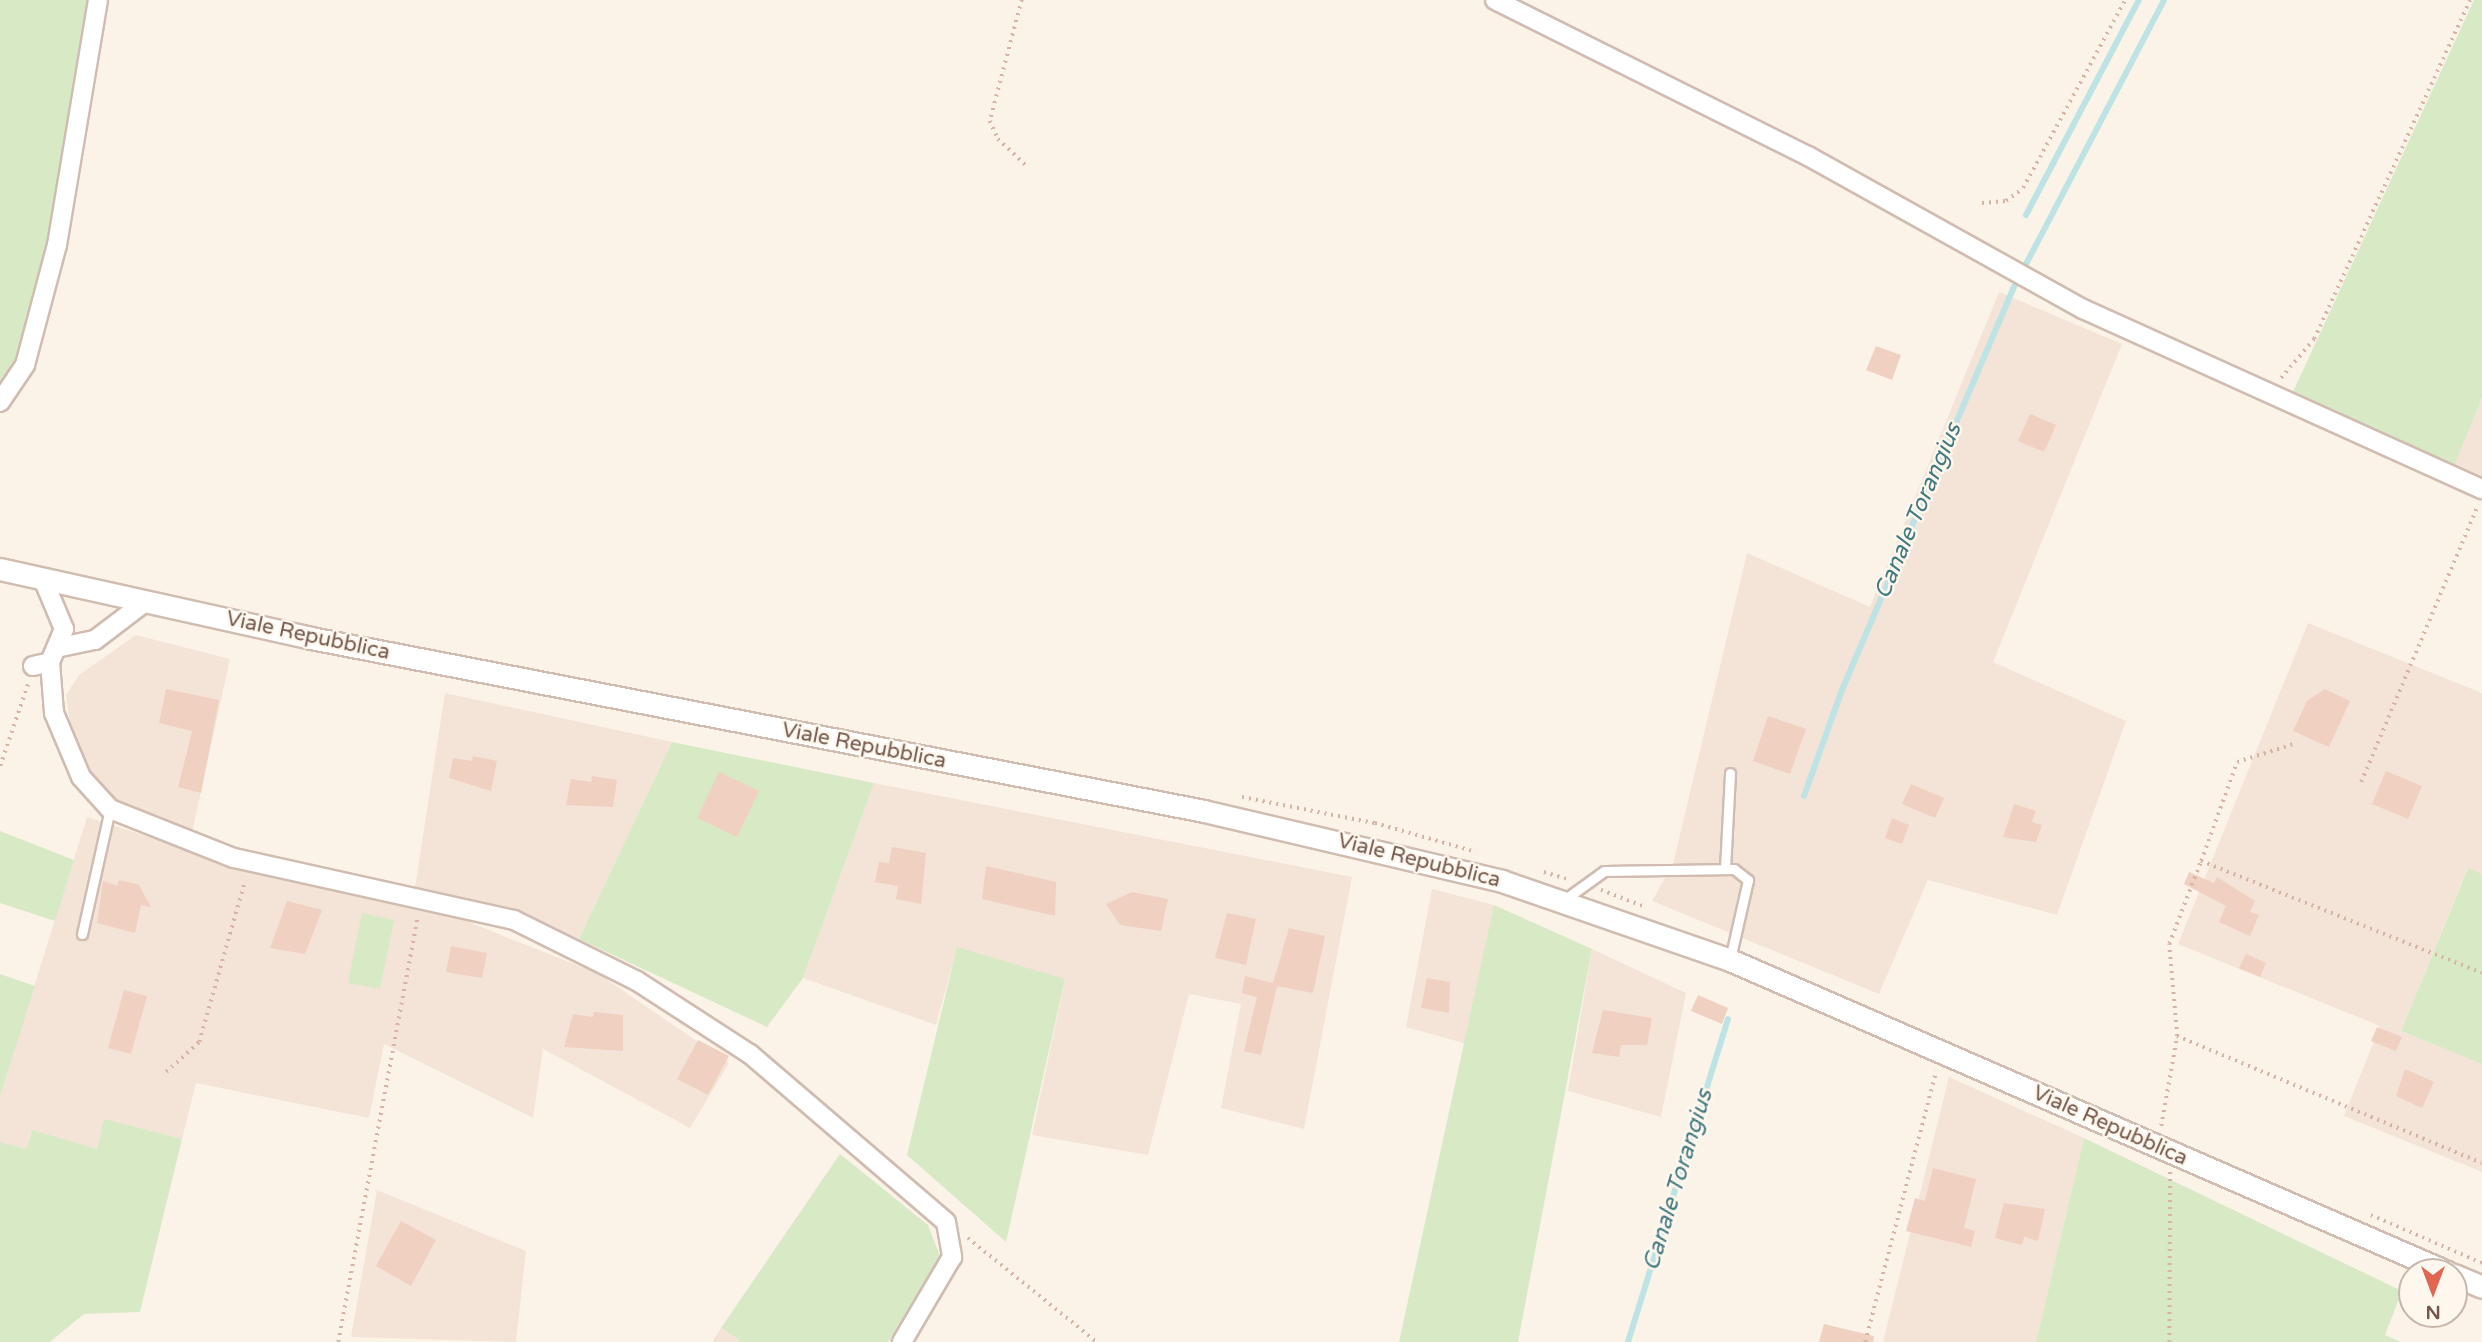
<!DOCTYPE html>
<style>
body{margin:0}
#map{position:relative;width:2482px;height:1342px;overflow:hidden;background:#fcf3e8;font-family:"Varela Round",sans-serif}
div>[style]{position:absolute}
.residential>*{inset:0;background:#f3e4d7}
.green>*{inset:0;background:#d8e9c6}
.stream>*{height:6px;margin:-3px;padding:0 3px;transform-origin:3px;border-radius:3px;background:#bde3e5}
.building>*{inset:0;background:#f0d0c0}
.path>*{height:3.5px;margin-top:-1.75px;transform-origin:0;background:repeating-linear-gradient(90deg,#d6b3a3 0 2px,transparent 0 7px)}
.roads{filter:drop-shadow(2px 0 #d0bcb0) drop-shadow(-2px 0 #d0bcb0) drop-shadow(0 2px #d0bcb0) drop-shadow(0 -2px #d0bcb0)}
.service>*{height:9px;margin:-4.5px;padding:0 4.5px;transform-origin:4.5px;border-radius:4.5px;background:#fff}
.minor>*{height:18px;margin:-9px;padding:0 9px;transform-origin:9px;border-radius:9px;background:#fff}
.tertiary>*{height:21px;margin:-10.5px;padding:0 10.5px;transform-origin:10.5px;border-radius:10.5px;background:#fff}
span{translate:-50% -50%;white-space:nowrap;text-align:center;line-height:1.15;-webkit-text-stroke:5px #fef7ee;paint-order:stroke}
.street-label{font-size:21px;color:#75584c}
.water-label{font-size:23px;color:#437b81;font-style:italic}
.north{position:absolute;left:2398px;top:1258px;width:70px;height:70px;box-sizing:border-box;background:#fef7ee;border:2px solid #c7b7ad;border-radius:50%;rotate:180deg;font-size:19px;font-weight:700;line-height:28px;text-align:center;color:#75584c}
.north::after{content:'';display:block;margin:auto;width:24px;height:32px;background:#e16652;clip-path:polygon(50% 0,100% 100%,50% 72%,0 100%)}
</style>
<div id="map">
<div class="residential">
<i style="clip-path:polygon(1999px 292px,2122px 344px,1993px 662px,2126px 721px,2057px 915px,1928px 880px,1879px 994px,1652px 901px,1673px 864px,1747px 553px,1870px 607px)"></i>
<i style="clip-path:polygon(2482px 398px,2482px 483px,2453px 469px)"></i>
<i style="clip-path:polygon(2308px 623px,2482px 693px,2482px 874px,2467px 869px,2401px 1031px,2482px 1064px,2482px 1172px,2344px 1116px,2380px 1026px,2178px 944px)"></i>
<i style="clip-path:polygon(136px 635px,230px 659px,191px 837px,133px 813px,100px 788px,74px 748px,66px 695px,79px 675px)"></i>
<i style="clip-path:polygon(445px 693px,672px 742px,579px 939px,516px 909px,415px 888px)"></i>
<i style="clip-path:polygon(874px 783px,1352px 877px,1304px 1129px,1221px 1108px,1241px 1004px,1189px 994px,1148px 1155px,1032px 1135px,1065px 980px,957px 948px,936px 1025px,803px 978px)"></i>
<i style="clip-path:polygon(87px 817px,258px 872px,441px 911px,597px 973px,729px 1063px,690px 1128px,543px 1049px,533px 1118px,384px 1044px,369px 1118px,196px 1083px,182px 1139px,104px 1120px,97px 1149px,31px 1131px,26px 1149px,0 1142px,0 1096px)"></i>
<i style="clip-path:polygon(1432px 889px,1494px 905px,1467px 1044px,1406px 1027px)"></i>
<i style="clip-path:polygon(1592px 949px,1686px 993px,1661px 1117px,1568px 1091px)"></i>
<i style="clip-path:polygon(1949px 1077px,2084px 1138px,2036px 1342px,1883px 1342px)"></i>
<i style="clip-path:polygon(377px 1190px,526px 1251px,516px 1342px,351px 1337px)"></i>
<i style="clip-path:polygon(721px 1328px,742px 1342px,712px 1342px)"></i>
</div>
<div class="green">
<i style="clip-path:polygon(0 0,88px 0,84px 77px,21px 356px,0 381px)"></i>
<i style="clip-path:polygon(2474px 0,2482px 0,2482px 398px,2453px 469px,2292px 394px)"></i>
<i style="clip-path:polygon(672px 742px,874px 783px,803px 978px,767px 1027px,579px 939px)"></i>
<i style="clip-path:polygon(0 831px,74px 860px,55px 921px,0 903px)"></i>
<i style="clip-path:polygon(2468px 868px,2482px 874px,2482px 1064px,2401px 1031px)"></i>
<i style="clip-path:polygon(1494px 905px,1592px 949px,1518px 1342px,1399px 1342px)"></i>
<i style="clip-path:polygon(362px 913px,394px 920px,380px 989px,348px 983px)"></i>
<i style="clip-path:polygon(957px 947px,1065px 979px,1006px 1242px,907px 1155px)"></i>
<i style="clip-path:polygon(0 974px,35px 986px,0 1096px)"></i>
<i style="clip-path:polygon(104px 1119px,182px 1139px,140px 1312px,84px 1314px,50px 1342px,0 1342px,0 1142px,26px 1149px,32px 1130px,97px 1149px)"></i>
<i style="clip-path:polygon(2084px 1138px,2402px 1291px,2385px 1335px,2401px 1342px,2036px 1342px)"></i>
<i style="clip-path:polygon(840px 1154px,928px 1225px,940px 1256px,888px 1342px,742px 1342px,721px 1328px)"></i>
</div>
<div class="stream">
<i style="left:2026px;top:215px;width:243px;rotate:-62.3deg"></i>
<i style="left:1804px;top:796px;width:113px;rotate:-70.3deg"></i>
<i style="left:1842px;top:690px;width:436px;rotate:-66.9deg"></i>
<i style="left:2013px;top:289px;width:326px;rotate:-62.4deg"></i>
<i style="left:1628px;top:1342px;width:338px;rotate:-72.8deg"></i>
</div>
<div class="building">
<i style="clip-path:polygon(1876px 346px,1901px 355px,1892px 380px,1866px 370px)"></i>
<i style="clip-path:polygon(2030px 414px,2056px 425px,2044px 452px,2018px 441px)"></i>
<i style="clip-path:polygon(166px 689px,219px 700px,201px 793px,178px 787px,192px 731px,159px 723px)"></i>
<i style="clip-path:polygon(2325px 689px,2350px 701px,2329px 747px,2293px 731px,2307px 701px)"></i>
<i style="clip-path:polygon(1768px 716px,1806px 729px,1790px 774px,1753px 761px)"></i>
<i style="clip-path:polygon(473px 756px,497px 761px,491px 791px,449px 778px,453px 758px,472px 761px)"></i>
<i style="clip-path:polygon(2386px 771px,2422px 786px,2408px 819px,2372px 804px)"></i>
<i style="clip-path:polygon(719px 772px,759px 791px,737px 837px,697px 818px)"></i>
<i style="clip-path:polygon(592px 776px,617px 780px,613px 807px,566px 805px,571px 779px,591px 782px)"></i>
<i style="clip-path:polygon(1911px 784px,1944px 798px,1935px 818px,1902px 804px)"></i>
<i style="clip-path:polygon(2014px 804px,2036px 811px,2032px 822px,2042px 825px,2036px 842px,2003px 837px)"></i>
<i style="clip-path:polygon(1892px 818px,1909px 825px,1902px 844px,1885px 838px)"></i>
<i style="clip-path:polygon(892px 847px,926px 853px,921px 904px,896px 899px,898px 886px,875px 882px,879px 862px,889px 863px)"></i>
<i style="clip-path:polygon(986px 866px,1056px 882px,1055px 916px,982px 899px)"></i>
<i style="clip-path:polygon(2189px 872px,2214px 883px,2217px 877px,2255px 901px,2250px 912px,2259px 915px,2250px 936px,2219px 922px,2226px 906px,2184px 884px)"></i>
<i style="clip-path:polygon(119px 880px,139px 885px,151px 907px,141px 905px,135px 933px,97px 923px,103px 881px,117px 886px)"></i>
<i style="clip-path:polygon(1132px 892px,1168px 899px,1161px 931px,1120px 925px,1106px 904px)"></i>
<i style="clip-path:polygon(287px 901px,322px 910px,305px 954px,270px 948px)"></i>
<i style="clip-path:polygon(1227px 913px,1256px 919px,1246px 965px,1215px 958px)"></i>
<i style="clip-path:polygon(1289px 928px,1325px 936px,1313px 993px,1277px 986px,1261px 1055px,1244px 1051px,1257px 997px,1242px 993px,1245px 976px,1273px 983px)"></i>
<i style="clip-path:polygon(451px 946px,487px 953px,482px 978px,446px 972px)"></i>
<i style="clip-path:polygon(2246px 954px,2266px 963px,2260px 977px,2239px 968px)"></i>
<i style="clip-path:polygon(1427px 978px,1450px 982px,1449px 1013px,1421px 1008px)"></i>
<i style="clip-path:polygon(124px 990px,147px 996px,131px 1054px,108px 1048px)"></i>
<i style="clip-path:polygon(1698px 995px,1728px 1008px,1722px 1024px,1691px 1011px)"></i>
<i style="clip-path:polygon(1603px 1010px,1652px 1018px,1647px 1045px,1621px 1045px,1619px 1057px,1592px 1053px)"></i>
<i style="clip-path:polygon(594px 1012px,623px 1015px,623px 1051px,564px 1047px,573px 1014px,593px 1017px)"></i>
<i style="clip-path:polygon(2377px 1027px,2402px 1037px,2396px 1051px,2371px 1041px)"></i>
<i style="clip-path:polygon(698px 1040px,729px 1056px,708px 1095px,677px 1079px)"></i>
<i style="clip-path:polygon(2405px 1069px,2434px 1082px,2422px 1108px,2396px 1096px)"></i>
<i style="clip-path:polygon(1933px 1168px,1976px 1179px,1964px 1228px,1975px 1231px,1971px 1247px,1906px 1231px,1915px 1198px,1925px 1201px)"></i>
<i style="clip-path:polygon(2004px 1203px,2045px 1209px,2038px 1241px,2024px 1237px,2022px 1245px,1995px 1238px)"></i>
<i style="clip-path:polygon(401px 1221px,436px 1240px,411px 1286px,376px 1266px)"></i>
<i style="clip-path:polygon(1824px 1324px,1874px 1336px,1873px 1342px,1819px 1342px)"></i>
</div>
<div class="path">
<i style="left:1022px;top:0;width:125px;rotate:104.8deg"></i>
<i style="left:990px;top:121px;width:20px;rotate:66deg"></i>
<i style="left:998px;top:139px;width:42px;rotate:43.1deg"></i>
<i style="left:1982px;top:203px;width:24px;rotate:-5deg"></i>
<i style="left:2006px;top:201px;width:21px;rotate:-37deg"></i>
<i style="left:2023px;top:188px;width:214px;rotate:-61.5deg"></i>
<i style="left:2281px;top:378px;width:51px;rotate:-49.8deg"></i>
<i style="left:2314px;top:339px;width:373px;rotate:-65.3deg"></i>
<i style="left:0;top:766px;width:90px;rotate:-71.2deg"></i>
<i style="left:2361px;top:782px;width:301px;rotate:-67.1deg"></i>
<i style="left:1242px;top:797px;width:136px;rotate:11.1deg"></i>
<i style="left:1375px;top:823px;width:105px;rotate:16deg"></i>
<i style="left:2201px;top:861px;width:105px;rotate:-70deg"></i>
<i style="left:2237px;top:762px;width:63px;rotate:-17.6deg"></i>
<i style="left:1544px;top:872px;width:27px;rotate:17deg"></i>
<i style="left:1601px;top:890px;width:45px;rotate:20.9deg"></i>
<i style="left:2177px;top:1036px;width:330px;rotate:22.6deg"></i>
<i style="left:166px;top:1072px;width:45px;rotate:-42.3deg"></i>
<i style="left:199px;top:1042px;width:168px;rotate:-74.1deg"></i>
<i style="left:2161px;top:1126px;width:91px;rotate:-79.9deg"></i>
<i style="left:2177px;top:1036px;width:92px;rotate:-95deg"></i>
<i style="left:2169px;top:944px;width:89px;rotate:-68.9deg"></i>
<i style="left:2201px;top:861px;width:302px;rotate:21.7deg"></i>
<i style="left:2371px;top:1215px;width:121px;rotate:23.4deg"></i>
<i style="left:968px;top:1238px;width:166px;rotate:38.9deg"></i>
<i style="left:338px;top:1342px;width:433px;rotate:-79.4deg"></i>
<i style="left:1865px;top:1342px;width:280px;rotate:-75.3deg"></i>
<i style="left:2169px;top:1342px;width:170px;rotate:-89.7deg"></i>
</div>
<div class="roads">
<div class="service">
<i style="left:1725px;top:869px;width:96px;rotate:-87deg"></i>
<i style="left:1564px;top:900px;width:49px;rotate:-35.9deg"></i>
<i style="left:1604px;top:871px;width:130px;rotate:-0.9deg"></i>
<i style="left:1734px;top:869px;width:18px;rotate:38deg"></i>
<i style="left:1748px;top:880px;width:81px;rotate:102.8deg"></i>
<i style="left:82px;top:934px;width:128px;rotate:-77.4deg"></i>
</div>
<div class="minor">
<i style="left:1495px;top:0;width:350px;rotate:26.5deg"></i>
<i style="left:1808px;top:156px;width:315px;rotate:29.1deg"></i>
<i style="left:2083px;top:309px;width:438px;rotate:24.3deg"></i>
<i style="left:0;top:402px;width:45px;rotate:-56deg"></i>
<i style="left:25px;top:365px;width:124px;rotate:-75.1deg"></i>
<i style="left:57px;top:245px;width:248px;rotate:-80.5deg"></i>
<i style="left:61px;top:647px;width:35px;rotate:-12deg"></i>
<i style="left:95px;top:640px;width:63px;rotate:-37.2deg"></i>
<i style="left:50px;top:662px;width:51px;rotate:85.5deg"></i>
<i style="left:54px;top:713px;width:69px;rotate:67.1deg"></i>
<i style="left:81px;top:777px;width:43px;rotate:47.8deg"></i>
<i style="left:110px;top:809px;width:133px;rotate:21.6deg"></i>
<i style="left:234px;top:858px;width:287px;rotate:12.5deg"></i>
<i style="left:514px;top:920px;width:137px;rotate:26.4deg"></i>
<i style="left:637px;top:981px;width:135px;rotate:32.9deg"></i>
<i style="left:750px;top:1054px;width:258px;rotate:40.6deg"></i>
<i style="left:946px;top:1222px;width:36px;rotate:80deg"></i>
<i style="left:952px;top:1257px;width:99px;rotate:120.5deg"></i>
<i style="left:33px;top:666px;width:17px;rotate:-13deg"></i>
<i style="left:50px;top:662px;width:36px;rotate:-67deg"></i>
<i style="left:64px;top:629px;width:54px;rotate:-112.8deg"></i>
</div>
<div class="tertiary">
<i style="left:0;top:569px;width:319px;rotate:12.5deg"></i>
<i style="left:311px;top:638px;width:910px;rotate:10.96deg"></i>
<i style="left:1204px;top:811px;width:306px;rotate:13.2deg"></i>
<i style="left:1502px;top:881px;width:241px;rotate:19.1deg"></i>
<i style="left:1730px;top:960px;width:782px;rotate:23.52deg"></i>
<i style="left:2454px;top:1275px;width:30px;rotate:23deg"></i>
</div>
</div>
<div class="street-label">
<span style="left:308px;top:636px;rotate:12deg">Viale Repubblica</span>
<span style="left:864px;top:746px;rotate:11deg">Viale Repubblica</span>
<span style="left:1419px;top:861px;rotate:14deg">Viale Repubblica</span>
<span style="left:2110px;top:1126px;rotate:24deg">Viale Repubblica</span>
</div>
<div class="water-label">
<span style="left:1918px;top:511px;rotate:-67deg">Canale Torangius</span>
<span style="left:1678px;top:1180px;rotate:-73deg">Canale Torangius</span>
</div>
<div class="north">N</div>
</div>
